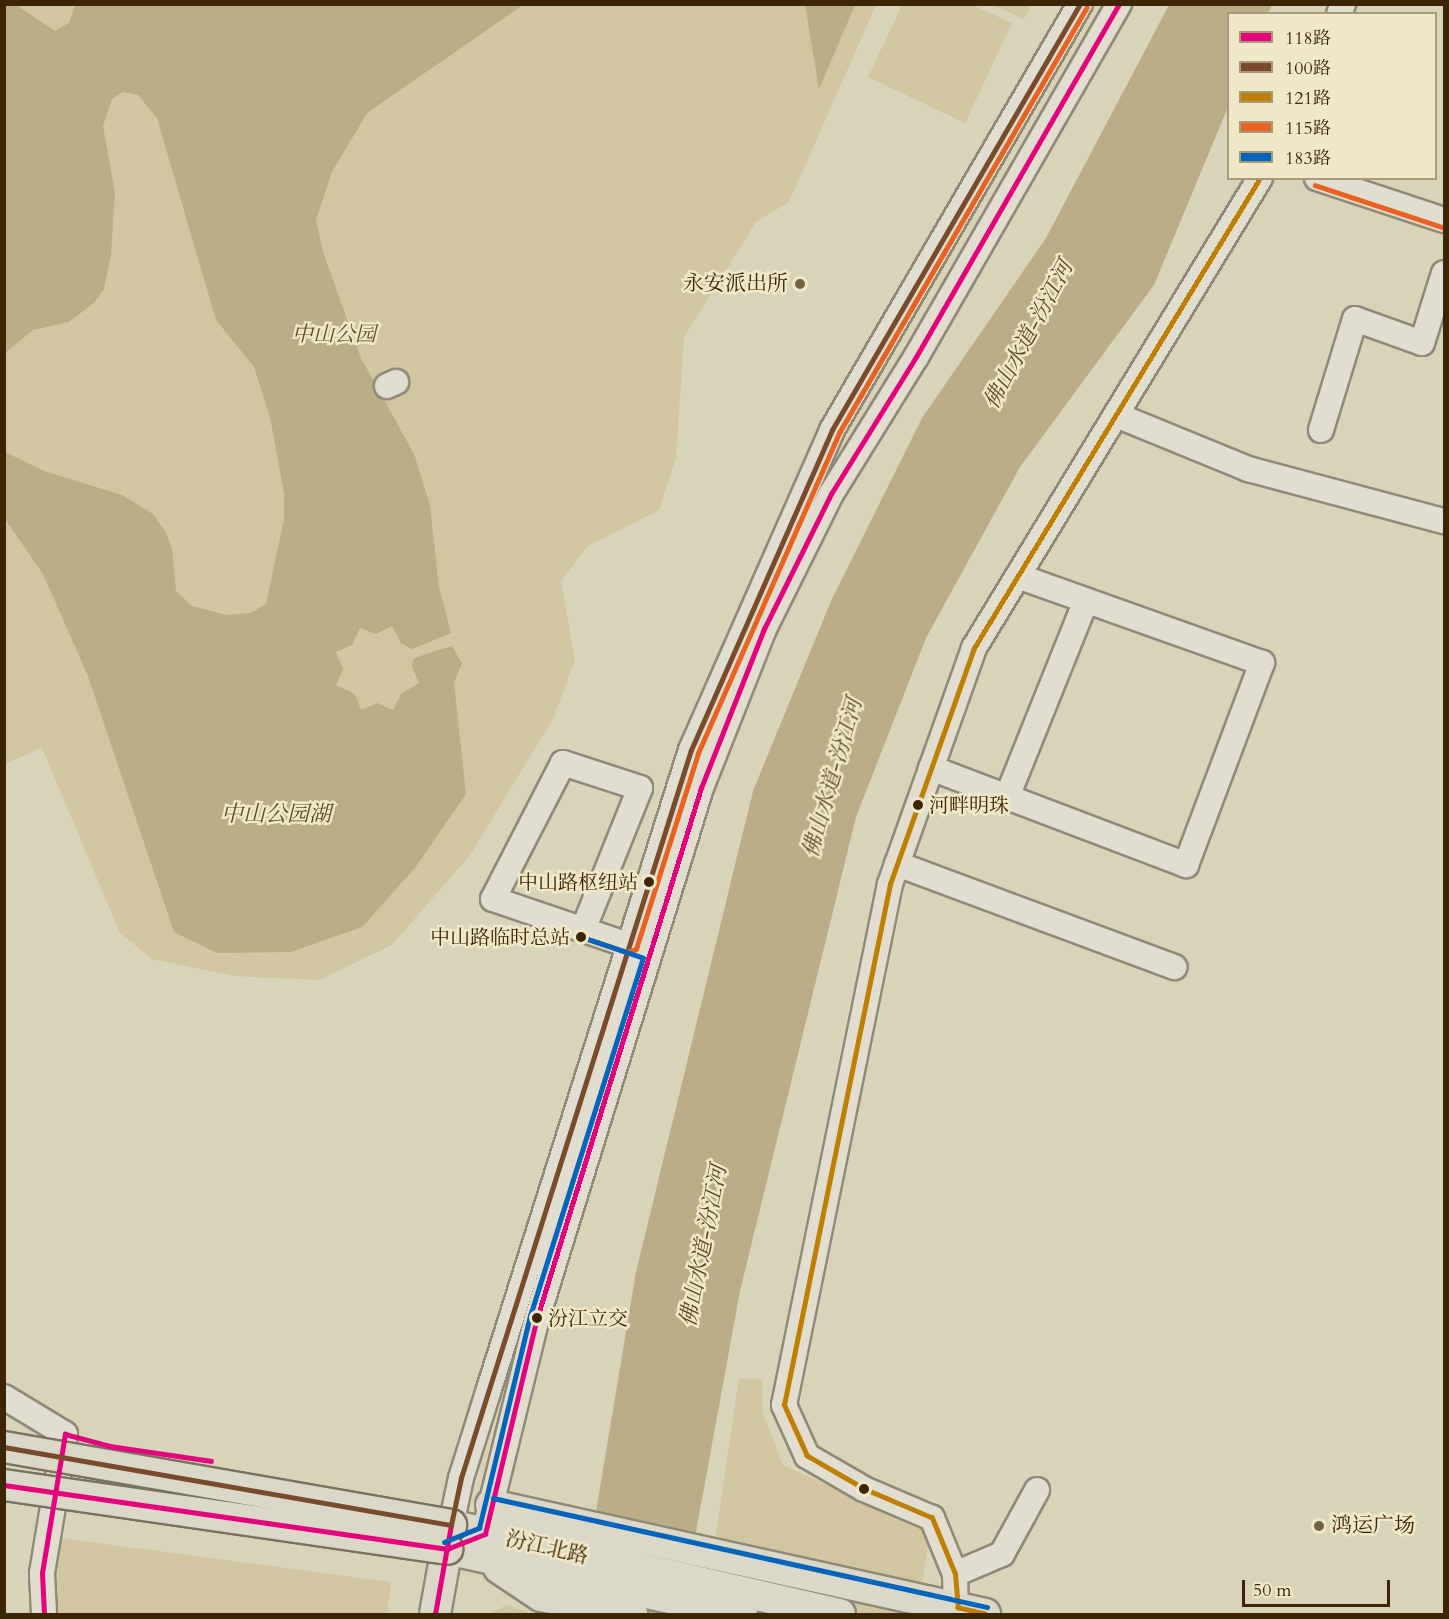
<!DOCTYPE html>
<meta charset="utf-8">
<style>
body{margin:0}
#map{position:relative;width:1449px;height:1619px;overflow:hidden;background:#d9d3b7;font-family:Cardo,"Noto Serif SC",serif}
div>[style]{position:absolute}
.green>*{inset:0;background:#d1c69f}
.water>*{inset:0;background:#bbad86}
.roads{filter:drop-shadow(2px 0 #908976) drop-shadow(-2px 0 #908976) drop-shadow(0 2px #908976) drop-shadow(0 -2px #908976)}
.minor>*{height:24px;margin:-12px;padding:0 12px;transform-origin:12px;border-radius:12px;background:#e1ded0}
.major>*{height:30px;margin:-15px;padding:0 15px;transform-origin:15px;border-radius:15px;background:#dcd8c8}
.bridges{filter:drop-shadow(2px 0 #79725f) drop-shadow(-2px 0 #79725f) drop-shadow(0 2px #79725f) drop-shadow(0 -2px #79725f)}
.major-bridge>*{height:30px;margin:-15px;padding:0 15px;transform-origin:15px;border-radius:15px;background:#dcd8c8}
.bus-1>*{height:4.5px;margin:-2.25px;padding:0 2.25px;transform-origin:2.25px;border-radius:2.25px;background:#e5007d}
.bus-2>*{height:4.5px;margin:-2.25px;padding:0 2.25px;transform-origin:2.25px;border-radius:2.25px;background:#7a4b2a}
.bus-3>*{height:4.5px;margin:-2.25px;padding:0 2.25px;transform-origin:2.25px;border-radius:2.25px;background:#bf7f02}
.bus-4>*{height:4.5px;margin:-2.25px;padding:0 2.25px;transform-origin:2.25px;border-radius:2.25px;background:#e96221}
.bus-5>*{height:4.5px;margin:-2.25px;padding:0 2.25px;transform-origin:2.25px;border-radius:2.25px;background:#0065bd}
.dots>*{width:16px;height:16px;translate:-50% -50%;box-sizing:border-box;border:3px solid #f0e8c6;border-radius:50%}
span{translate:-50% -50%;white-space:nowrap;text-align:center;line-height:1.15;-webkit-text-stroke:5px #f0e8c6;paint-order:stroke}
.bus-label{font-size:20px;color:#3c2405}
.left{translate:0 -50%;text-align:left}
.right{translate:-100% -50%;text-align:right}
.poi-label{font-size:21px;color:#3c2405}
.park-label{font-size:21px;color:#604a27;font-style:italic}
.street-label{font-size:21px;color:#3c2405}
.water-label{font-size:22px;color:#5e4825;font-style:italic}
.frame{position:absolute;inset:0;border:6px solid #3c2405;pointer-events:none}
.legend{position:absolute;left:1227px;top:12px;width:210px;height:168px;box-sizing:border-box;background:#f0e8c6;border:2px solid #a89a79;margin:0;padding:8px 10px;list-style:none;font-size:18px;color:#3c2405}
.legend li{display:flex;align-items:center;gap:12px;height:30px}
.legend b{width:30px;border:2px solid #a89a79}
.scale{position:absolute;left:1242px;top:1580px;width:148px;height:27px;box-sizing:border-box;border:3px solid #3c2405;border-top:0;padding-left:8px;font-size:18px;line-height:21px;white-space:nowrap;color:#3c2405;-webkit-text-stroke:4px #f0e8c6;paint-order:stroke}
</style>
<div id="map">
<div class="green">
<i style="clip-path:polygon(5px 5px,876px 5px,789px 202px,756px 222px,684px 337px,676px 458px,659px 510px,588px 546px,561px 581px,575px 660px,553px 719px,470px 855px,392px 945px,319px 980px,234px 976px,152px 959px,120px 933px,42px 748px,5px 764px)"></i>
<i style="clip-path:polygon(902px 5px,972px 5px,1012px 23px,965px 123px,868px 77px)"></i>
<i style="clip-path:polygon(993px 5px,1031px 5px,1024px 19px)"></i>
<i style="clip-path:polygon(739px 1378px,762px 1379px,763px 1413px,783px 1465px,931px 1532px,916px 1614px,704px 1614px)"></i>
<i style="clip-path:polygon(59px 1538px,391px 1582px,387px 1614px,55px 1614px,52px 1590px)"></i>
<i style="clip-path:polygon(507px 1605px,532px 1614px,488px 1614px)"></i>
</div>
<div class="water">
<i style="clip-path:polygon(5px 5px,16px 5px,55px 31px,69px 23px,75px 5px,523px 5px,367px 113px,332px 172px,316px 220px,323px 252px,361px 358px,414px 454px,430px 505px,439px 587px,451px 633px,412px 649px,401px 643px,392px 626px,376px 634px,360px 628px,352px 645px,336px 652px,343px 669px,336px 685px,355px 694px,361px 710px,377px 703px,393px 710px,401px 694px,419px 683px,412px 667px,414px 658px,452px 646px,462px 663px,454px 683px,466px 794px,415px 868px,362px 927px,291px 952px,217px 953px,174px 932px,88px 676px,43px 574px,5px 519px,5px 452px,44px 471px,122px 495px,153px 514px,166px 533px,172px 549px,176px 591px,192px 606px,227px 615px,250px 613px,266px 604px,284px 519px,284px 493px,270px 417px,254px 367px,216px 320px,157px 118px,138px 95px,123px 92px,112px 99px,103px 126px,115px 193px,111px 254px,104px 289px,95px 302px,69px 322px,33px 330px,5px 353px)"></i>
<i style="clip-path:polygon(805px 5px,855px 5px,819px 89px)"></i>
<i style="clip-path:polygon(1169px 5px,1272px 5px,1268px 13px,1228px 14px,1228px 107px,1154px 285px,1020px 467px,926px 638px,856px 817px,740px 1291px,681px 1614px,579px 1614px,636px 1272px,753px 791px,831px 601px,922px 418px,1046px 238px)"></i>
</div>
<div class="roads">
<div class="minor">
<i style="left:1339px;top:14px;width:11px;rotate:-68deg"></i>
<i style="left:1317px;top:178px;width:134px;rotate:18.3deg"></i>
<i style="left:387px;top:386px;width:10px;rotate:-24deg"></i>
<i style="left:1116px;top:415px;width:143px;rotate:22.2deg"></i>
<i style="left:1248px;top:469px;width:203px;rotate:14.9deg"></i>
<i style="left:1321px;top:430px;width:116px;rotate:-73deg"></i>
<i style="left:1355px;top:319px;width:71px;rotate:19.7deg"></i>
<i style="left:1422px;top:343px;width:73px;rotate:-72.6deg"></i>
<i style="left:931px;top:768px;width:273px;rotate:20.8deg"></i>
<i style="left:1186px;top:865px;width:216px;rotate:-69.4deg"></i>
<i style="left:1262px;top:663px;width:259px;rotate:-160.4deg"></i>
<i style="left:1007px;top:797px;width:212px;rotate:-68.1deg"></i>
<i style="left:897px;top:864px;width:296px;rotate:20.4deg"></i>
<i style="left:583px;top:930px;width:153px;rotate:-68.1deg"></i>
<i style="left:640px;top:788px;width:81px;rotate:-162deg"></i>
<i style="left:563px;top:763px;width:153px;rotate:117.2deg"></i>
<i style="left:493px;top:899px;width:158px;rotate:18.8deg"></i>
<i style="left:4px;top:1397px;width:71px;rotate:31.2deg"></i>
<i style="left:65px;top:1434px;width:141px;rotate:99.4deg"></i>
<i style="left:42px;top:1573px;width:41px;rotate:87.2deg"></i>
<i style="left:487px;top:1521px;width:209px;rotate:-76.2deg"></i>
<i style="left:537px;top:1318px;width:555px;rotate:-72.81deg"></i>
<i style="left:701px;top:788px;width:171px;rotate:-68.4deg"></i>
<i style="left:764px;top:629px;width:151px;rotate:-63.6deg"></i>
<i style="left:831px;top:494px;width:161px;rotate:-58.2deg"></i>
<i style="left:916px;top:357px;width:407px;rotate:-60.1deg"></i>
<i style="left:451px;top:1525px;width:48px;rotate:-78deg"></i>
<i style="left:461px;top:1478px;width:93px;rotate:-72.5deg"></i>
<i style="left:489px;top:1389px;width:670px;rotate:-72.46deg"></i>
<i style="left:691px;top:750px;width:350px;rotate:-66.2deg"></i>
<i style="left:832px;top:430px;width:493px;rotate:-59.8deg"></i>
<i style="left:955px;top:1574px;width:51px;rotate:-23.1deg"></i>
<i style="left:1002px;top:1554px;width:73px;rotate:-61.3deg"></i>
<i style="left:956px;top:1614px;width:40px;rotate:-91.4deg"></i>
<i style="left:955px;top:1574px;width:61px;rotate:-112.3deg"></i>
<i style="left:932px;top:1518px;width:74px;rotate:-156.9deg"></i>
<i style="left:864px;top:1489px;width:66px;rotate:-149.9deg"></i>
<i style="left:807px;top:1456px;width:56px;rotate:-114.3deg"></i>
<i style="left:784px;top:1405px;width:532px;rotate:-78.5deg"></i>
<i style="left:890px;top:884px;width:251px;rotate:-70.4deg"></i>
<i style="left:974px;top:648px;width:550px;rotate:-58.68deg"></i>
</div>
<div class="major">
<i style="left:491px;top:1505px;width:506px;rotate:12.44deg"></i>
<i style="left:447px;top:1549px;width:302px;rotate:12.4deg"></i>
<i style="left:499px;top:1568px;width:50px;rotate:33.7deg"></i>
<i style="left:541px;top:1596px;width:93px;rotate:11.2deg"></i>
<i style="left:435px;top:1614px;width:90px;rotate:-79.8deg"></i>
<i style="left:451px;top:1525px;width:399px;rotate:12.9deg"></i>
</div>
</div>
<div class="bridges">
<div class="major-bridge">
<i style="left:4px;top:1447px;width:454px;rotate:9.9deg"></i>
<i style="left:4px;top:1485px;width:448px;rotate:8.2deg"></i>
</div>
</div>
<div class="bus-1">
<i style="left:4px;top:1485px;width:448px;rotate:8.2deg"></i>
<i style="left:447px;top:1549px;width:41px;rotate:-21.5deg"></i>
<i style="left:485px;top:1534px;width:222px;rotate:-76.5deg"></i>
<i style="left:537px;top:1318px;width:555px;rotate:-72.81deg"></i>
<i style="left:701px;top:788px;width:171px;rotate:-68.4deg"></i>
<i style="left:764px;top:629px;width:151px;rotate:-63.6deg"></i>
<i style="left:831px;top:494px;width:161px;rotate:-58.2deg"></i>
<i style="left:916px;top:357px;width:407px;rotate:-60.1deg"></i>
<i style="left:44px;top:1614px;width:41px;rotate:-92.8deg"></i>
<i style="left:42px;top:1573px;width:141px;rotate:-80.6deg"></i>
<i style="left:65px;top:1434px;width:47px;rotate:14.9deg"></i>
<i style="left:110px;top:1446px;width:102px;rotate:8.4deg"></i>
<i style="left:435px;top:1614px;width:90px;rotate:-79.8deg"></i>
</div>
<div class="bus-2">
<i style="left:4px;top:1447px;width:454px;rotate:9.9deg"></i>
<i style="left:451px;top:1525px;width:48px;rotate:-78deg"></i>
<i style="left:461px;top:1478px;width:763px;rotate:-72.47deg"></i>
<i style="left:691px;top:750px;width:350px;rotate:-66.2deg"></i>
<i style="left:832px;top:430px;width:493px;rotate:-59.8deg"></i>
</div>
<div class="bus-3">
<i style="left:985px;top:1614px;width:28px;rotate:-167deg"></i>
<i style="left:958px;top:1608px;width:34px;rotate:-95deg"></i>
<i style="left:955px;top:1574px;width:61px;rotate:-112.3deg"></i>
<i style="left:932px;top:1518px;width:74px;rotate:-156.9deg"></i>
<i style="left:864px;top:1489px;width:66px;rotate:-149.9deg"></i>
<i style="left:807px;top:1456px;width:56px;rotate:-114.3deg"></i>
<i style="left:784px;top:1405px;width:532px;rotate:-78.5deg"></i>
<i style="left:890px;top:884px;width:251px;rotate:-70.4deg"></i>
<i style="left:974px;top:648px;width:550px;rotate:-58.68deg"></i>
</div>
<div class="bus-4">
<i style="left:1315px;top:185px;width:134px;rotate:18.3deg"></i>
<i style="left:581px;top:937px;width:48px;rotate:18.1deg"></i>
<i style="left:627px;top:952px;width:9px;rotate:-18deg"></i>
<i style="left:636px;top:949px;width:206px;rotate:-72.4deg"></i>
<i style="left:698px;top:753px;width:350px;rotate:-66.2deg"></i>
<i style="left:839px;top:433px;width:492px;rotate:-59.8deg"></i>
</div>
<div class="bus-5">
<i style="left:493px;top:1498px;width:506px;rotate:12.44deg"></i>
<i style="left:444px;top:1542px;width:38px;rotate:-22deg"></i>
<i style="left:479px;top:1528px;width:218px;rotate:-76.5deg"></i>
<i style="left:530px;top:1316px;width:375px;rotate:-72.5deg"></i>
<i style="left:643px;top:958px;width:65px;rotate:-161.3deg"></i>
</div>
<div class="dots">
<i style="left:800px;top:284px;background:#736143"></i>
<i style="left:918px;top:805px;background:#3c2405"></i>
<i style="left:649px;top:882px;background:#3c2405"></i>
<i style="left:581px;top:937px;background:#3c2405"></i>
<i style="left:537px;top:1318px;background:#3c2405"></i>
<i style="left:864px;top:1489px;background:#3c2405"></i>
<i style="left:1319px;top:1526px;background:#736143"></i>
</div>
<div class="bus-label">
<span class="left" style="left:929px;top:805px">河畔明珠</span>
<span class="right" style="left:638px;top:882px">中山路枢纽站</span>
<span class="right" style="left:570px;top:937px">中山路临时总站</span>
<span class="left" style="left:548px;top:1318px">汾江立交</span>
</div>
<div class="poi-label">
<span class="right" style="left:788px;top:284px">永安派出所</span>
<span class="left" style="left:1331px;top:1526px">鸿运广场</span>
</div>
<div class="park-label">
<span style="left:334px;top:335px">中山公园</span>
</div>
<div class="street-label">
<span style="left:547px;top:1548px;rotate:13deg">汾江北路</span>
</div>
<div class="water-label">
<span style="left:1029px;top:335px;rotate:-62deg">佛山水道-汾江河</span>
<span style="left:833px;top:778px;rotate:-74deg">佛山水道-汾江河</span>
<span style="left:276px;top:815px">中山公园湖</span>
<span style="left:704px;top:1246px;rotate:-79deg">佛山水道-汾江河</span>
</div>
<div class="frame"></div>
<ul class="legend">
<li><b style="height:8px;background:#e5007d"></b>118路</li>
<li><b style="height:8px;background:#7a4b2a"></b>100路</li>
<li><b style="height:8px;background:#bf7f02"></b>121路</li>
<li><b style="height:8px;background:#e96221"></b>115路</li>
<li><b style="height:8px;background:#0065bd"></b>183路</li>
</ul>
<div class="scale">50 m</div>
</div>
